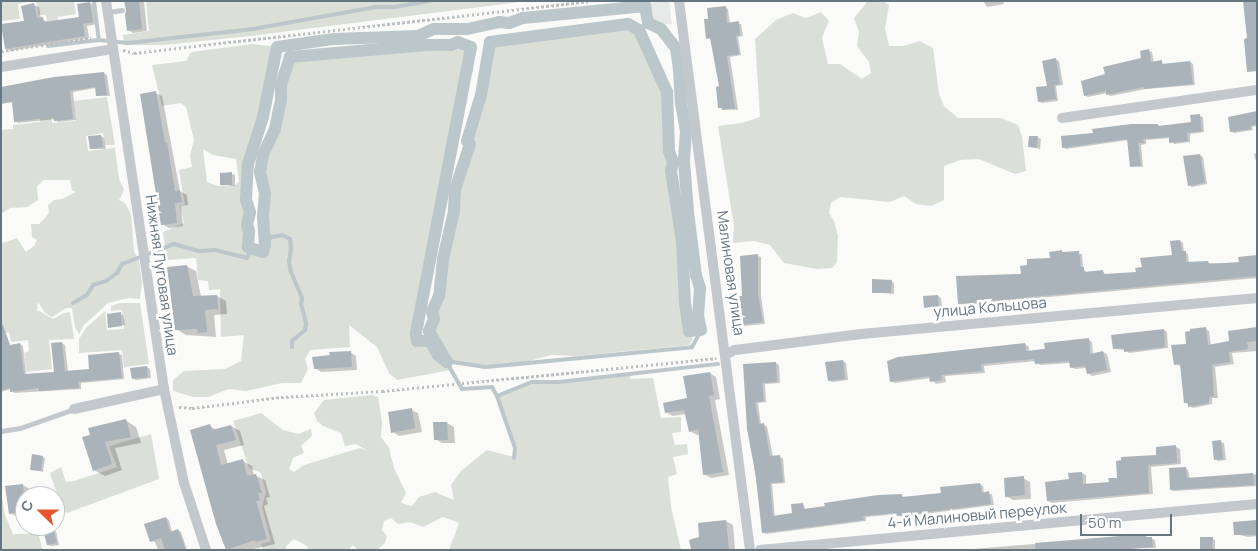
<!DOCTYPE html>
<meta charset="utf-8">
<style>
body{margin:0}
#map{position:relative;width:1258px;height:551px;overflow:hidden;background:#fafaf8;font-family:Manrope,sans-serif}
div>[style]{position:absolute}
.built>*{inset:0;background:#e8e9e9}
.green>*{inset:0;background:#dadfd7}
.shadow>*{inset:0;background:#0003}
.stream>*{height:4px;margin:-2px;padding:0 2px;transform-origin:2px;border-radius:2px;background:#bbc7cb}
.canal>*{height:12px;margin:-6px;padding:0 6px;transform-origin:6px;border-radius:6px;background:#bbc7cb}
.building>*{inset:0;background:#aab3b9}
.path>*{height:2.5px;margin-top:-1.25px;transform-origin:0;background:repeating-linear-gradient(90deg,#bbbfc2 0 2.5px,transparent 0 5px)}
.lane>*{height:5px;margin:-2.5px;padding:0 2.5px;transform-origin:2.5px;border-radius:2.5px;background:#c3c8cc}
.street>*{height:10px;margin:-5px;padding:0 5px;transform-origin:5px;border-radius:5px;background:#c3c8cc}
span{translate:-50% -50%;white-space:nowrap;text-align:center;line-height:1.15;-webkit-text-stroke:5px #fff;paint-order:stroke}
.street-label{font-size:15px;color:#657683}
.frame{position:absolute;inset:0;border:2px solid #657683;pointer-events:none}
.north{position:absolute;left:15px;top:486px;width:50px;height:50px;box-sizing:border-box;background:#fff;border:1px solid #c1c8cd;border-radius:50%;rotate:292deg;font-size:14px;font-weight:700;line-height:20px;text-align:center;color:#657683}
.north::after{content:'';display:block;margin:auto;width:18px;height:22px;background:#e4572e;clip-path:polygon(50% 0,100% 100%,50% 72%,0 100%)}
.scale{position:absolute;left:1080px;top:514px;width:92px;height:22px;box-sizing:border-box;border:2px solid #657683;border-top:0;padding-left:6px;font-size:15px;line-height:18px;white-space:nowrap;color:#657683;-webkit-text-stroke:4px #fff;paint-order:stroke}
</style>
<div id="map">
<div class="built">
<i style="clip-path:polygon(669px 1px,672px 24px,656px 25px,649px 21px,646px 3px)"></i>
</div>
<div class="green">
<i style="clip-path:polygon(1px 1px,30px 1px,18px 4px,20px 19px,1px 21px)"></i>
<i style="clip-path:polygon(36px 1px,79px 1px,74px 2px,76px 14px,58px 17px,59px 25px,48px 27px,46px 15px,39px 15px)"></i>
<i style="clip-path:polygon(146px 1px,527px 1px,250px 36px,164px 45px,124px 45px,123px 35px,149px 31px)"></i>
<i style="clip-path:polygon(868px 1px,882px 1px,889px 5px,885px 29px,889px 46px,903px 46px,920px 41px,933px 48px,939px 94px,944px 106px,958px 118px,1001px 118px,1018px 125px,1022px 136px,1026px 171px,1015px 174px,979px 159px,960px 160px,944px 166px,944px 200px,931px 206px,916px 204px,904px 196px,890px 202px,840px 197px,831px 203px,829px 213px,834px 221px,838px 236px,837px 262px,832px 268px,817px 269px,784px 263px,770px 245px,754px 241px,733px 243px,734px 226px,718px 126px,742px 123px,760px 117px,755px 39px,776px 20px,793px 13px,806px 18px,821px 12px,829px 21px,822px 38px,828px 64px,840px 64px,862px 79px,871px 73px,869px 62px,857px 46px,859px 32px,854px 18px)"></i>
<i style="clip-path:polygon(628px 24px,639px 30px,667px 92px,669px 151px,673px 162px,671px 171px,682px 241px,682px 273px,689px 331px,681px 330px,687px 331px,693px 339px,689px 345px,576px 356px,551px 355px,511px 366px,486px 367px,445px 359px,429px 331px,434px 319px,432px 312px,439px 296px,443px 259px,454px 211px,455px 190px,470px 145px,467px 141px,481px 94px,490px 42px)"></i>
<i style="clip-path:polygon(evenodd,458px 42px,471px 47px,471px 53px,416px 333px,418px 341px,424px 341px,429px 339px,438px 355px,447px 362px,451px 370px,397px 380px,389px 373px,377px 347px,349px 325px,350px 347px,310px 350px,305px 359px,308px 369px,301px 383px,282px 383px,246px 391px,229px 389px,208px 397px,193px 397px,173px 391px,173px 380px,184px 371px,225px 369px,241px 361px,244px 335px,221px 337px,220px 289px,209px 290px,208px 281px,198px 280px,196px 258px,167px 260px,163px 232px,184px 223px,180px 206px,185px 205px,179px 170px,192px 167px,190px 155px,194px 140px,186px 107px,181px 103px,162px 106px,152px 65px,186px 61px,191px 52px,253px 44px,277px 47px,263px 117px,248px 165px,246px 200px,250px 212px,247px 225px,249px 231px,248px 247px,263px 252px,265px 245px,263px 217px,265px 193px,260px 172px,263px 155px,275px 129px,281px 100px,281px 85px,290px 57px,427px 45px,451px 45px,458px 42px,203px 149px,213px 155px,236px 159px,239px 182px,235px 185px,218px 186px,207px 182px,203px 149px)"></i>
<i style="clip-path:polygon(107px 97px,115px 145px,105px 145px,103px 133px,86px 136px,88px 151px,115px 148px,119px 179px,124px 190px,119px 200px,125px 203px,131px 214px,134px 251px,139px 261px,142px 282px,140px 299px,128px 298px,108px 303px,84px 325px,79px 334px,75px 327px,72px 308px,66px 308px,52px 317px,45px 313px,38px 302px,37px 310px,53px 319px,64px 313px,70px 312px,74px 339px,49px 340px,52px 369px,26px 372px,24px 353px,29px 351px,28px 340px,11px 342px,9px 332px,1px 335px,1px 240px,3px 243px,17px 238px,26px 252px,34px 246px,37px 240px,32px 237px,31px 224px,39px 224px,46px 217px,49px 212px,48px 205px,54px 200px,62px 199px,76px 192px,72px 190px,70px 180px,44px 180px,37px 186px,38px 200px,27px 207px,10px 208px,1px 214px,1px 130px,13px 129px,13px 125px,40px 122px,40px 111px,51px 110px,52px 123px,76px 121px,74px 101px)"></i>
<i style="clip-path:polygon(120px 303px,140px 303px,149px 364px,124px 367px,122px 350px,79px 353px,79px 339px,86px 328px,105px 311px,107px 330px,124px 329px,122px 310px,111px 311px,111px 306px)"></i>
<i style="clip-path:polygon(631px 374px,630px 379px,653px 378px,661px 418px,681px 417px,681px 432px,672px 433px,675px 445px,687px 444px,688px 454px,673px 457px,677px 474px,668px 477px,671px 507px,681px 550px,449px 550px,459px 523px,443px 517px,423px 527px,410px 522px,398px 524px,391px 518px,384px 521px,382px 530px,387px 536px,385px 543px,377px 550px,358px 550px,353px 545px,348px 550px,308px 550px,307px 546px,294px 539px,286px 546px,286px 550px,263px 550px,261px 544px,271px 541px,262px 507px,266px 492px,261px 473px,249px 468px,233px 421px,261px 413px,283px 430px,298px 434px,311px 429px,312px 436px,301px 446px,304px 453px,293px 458px,289px 469px,294px 472px,304px 465px,360px 448px,368px 451px,356px 444px,345px 446px,341px 433px,323px 426px,317px 421px,314px 413px,324px 400px,372px 395px,378px 397px,382px 422px,381px 437px,389px 448px,394px 468px,406px 493px,401px 503px,412px 506px,419px 497px,435px 492px,454px 500px,451px 485px,461px 471px,487px 450px,514px 457px,515px 448px,497px 396px,532px 382px,559px 382px)"></i>
<i style="clip-path:polygon(151px 434px,159px 479px,67px 513px,62px 509px,50px 473px,61px 467px,66px 482px,74px 481px,117px 467px,109px 446px)"></i>
<i style="clip-path:polygon(1px 492px,5px 515px,13px 534px,38px 534px,43px 550px,1px 550px)"></i>
</div>
<div class="shadow">
<i style="clip-path:polygon(126px 1px,144px 1px,147px 31px,133px 33px,128px 30px)"></i>
<i style="clip-path:polygon(983px 1px,1003px 1px,1004px 4px,987px 7px)"></i>
<i style="clip-path:polygon(90px 3px,95px 6px,97px 24px,87px 26px,89px 38px,10px 51px,6px 48px,25px 22px,34px 5px,39px 7px,41px 19px,48px 22px,80px 18px)"></i>
<i style="clip-path:polygon(725px 7px,728px 9px,730px 24px,741px 24px,743px 36px,738px 37px,741px 55px,730px 57px,738px 110px,719px 108px,721px 87px,712px 40px,707px 38px,709px 20px)"></i>
<i style="clip-path:polygon(1149px 51px,1152px 52px,1154px 63px,1161px 62px,1165px 65px,1190px 62px,1193px 64px,1195px 85px,1146px 89px,1110px 96px,1107px 93px,1088px 97px,1085px 95px,1106px 75px,1142px 59px)"></i>
<i style="clip-path:polygon(1055px 59px,1059px 61px,1063px 85px,1056px 86px,1058px 101px,1042px 103px,1039px 101px,1048px 87px)"></i>
<i style="clip-path:polygon(104px 73px,107px 75px,110px 96px,97px 96px,96px 88px,73px 92px,76px 120px,58px 122px,55px 119px,18px 123px,15px 121px,54px 79px)"></i>
<i style="clip-path:polygon(155px 93px,162px 96px,180px 191px,187px 195px,188px 205px,181px 206px,183px 226px,169px 228px,162px 224px)"></i>
<i style="clip-path:polygon(1257px 112px,1257px 126px,1252px 127px,1253px 130px,1234px 133px,1231px 131px)"></i>
<i style="clip-path:polygon(1200px 116px,1203px 117px,1204px 132px,1190px 134px,1190px 142px,1174px 144px,1170px 138px,1146px 140px,1146px 144px,1141px 145px,1143px 167px,1131px 166px,1128px 140px,1066px 149px,1063px 147px,1158px 125px,1161px 127px,1192px 123px)"></i>
<i style="clip-path:polygon(101px 136px,104px 138px,106px 149px,91px 149px)"></i>
<i style="clip-path:polygon(1038px 138px,1041px 139px,1040px 149px,1029px 146px)"></i>
<i style="clip-path:polygon(1257px 153px,1257px 165px,1254px 154px)"></i>
<i style="clip-path:polygon(1200px 155px,1203px 157px,1207px 184px,1192px 187px,1189px 185px)"></i>
<i style="clip-path:polygon(232px 174px,235px 175px,235px 186px,221px 184px)"></i>
<i style="clip-path:polygon(1180px 241px,1183px 243px,1184px 252px,1188px 254px,1189px 263px,1240px 263px,1257px 257px,1257px 278px,962px 305px,959px 303px,1022px 275px,1064px 253px,1082px 254px,1083px 268px,1087px 273px,1103px 272px,1106px 275px,1137px 273px,1173px 256px)"></i>
<i style="clip-path:polygon(758px 256px,761px 257px,761px 296px,765px 324px,744px 326px,741px 324px,743px 297px)"></i>
<i style="clip-path:polygon(186px 266px,196px 271px,201px 297px,217px 296px,226px 301px,227px 314px,214px 315px,216px 337px,186px 335px,176px 329px)"></i>
<i style="clip-path:polygon(891px 281px,894px 283px,894px 294px,873px 292px)"></i>
<i style="clip-path:polygon(938px 296px,941px 298px,942px 307px,925px 307px)"></i>
<i style="clip-path:polygon(120px 314px,123px 315px,125px 325px,111px 326px)"></i>
<i style="clip-path:polygon(1257px 328px,1257px 351px,1232px 353px,1234px 364px,1215px 367px,1218px 398px,1212px 398px,1212px 404px,1193px 408px,1185px 402px,1181px 366px,1175px 364px,1188px 345px,1206px 329px,1209px 331px,1211px 346px,1230px 342px)"></i>
<i style="clip-path:polygon(1164px 330px,1167px 332px,1168px 348px,1129px 353px,1125px 350px,1114px 349px)"></i>
<i style="clip-path:polygon(1088px 339px,1092px 342px,1093px 354px,1103px 352px,1107px 354px,1111px 372px,1092px 376px,1088px 373px,1086px 368px,1075px 369px,1071px 367px,1070px 363px,1040px 365px,1036px 361px,984px 366px,985px 373px,945px 376px,946px 382px,936px 384px,931px 378px,895px 383px,891px 381px,1025px 344px,1029px 347px,1029px 352px)"></i>
<i style="clip-path:polygon(62px 343px,65px 345px,68px 372px,91px 370px,89px 356px,119px 354px,122px 355px,124px 379px,81px 383px,81px 389px,14px 393px,11px 389px,1px 392px,1px 355px,20px 344px,23px 346px,26px 375px,55px 373px)"></i>
<i style="clip-path:polygon(350px 352px,356px 356px,357px 370px,321px 372px,315px 368px)"></i>
<i style="clip-path:polygon(843px 361px,846px 363px,848px 380px,832px 382px,829px 380px)"></i>
<i style="clip-path:polygon(776px 363px,779px 365px,780px 383px,765px 384px,766px 402px,758px 403px,761px 425px,767px 426px,773px 457px,783px 458px,785px 483px,772px 484px,775px 517px,794px 514px,803px 504px,806px 510px,901px 495px,905px 498px,942px 495px,980px 484px,983px 486px,984px 493px,992px 494px,994px 505px,901px 517px,898px 514px,866px 517px,866px 521px,766px 534px,763px 532px,749px 428px,744px 365px)"></i>
<i style="clip-path:polygon(147px 367px,150px 369px,151px 378px,136px 380px,133px 378px)"></i>
<i style="clip-path:polygon(710px 373px,716px 377px,720px 399px,715px 400px,729px 475px,711px 478px,704px 474px,700px 434px,697px 435px,690px 431px,686px 414px,673px 416px,667px 413px,689px 399px)"></i>
<i style="clip-path:polygon(411px 410px,418px 413px,422px 432px,399px 436px,393px 432px)"></i>
<i style="clip-path:polygon(125px 420px,136px 427px,141px 443px,115px 448px,122px 470px,105px 476px,94px 470px,91px 436px)"></i>
<i style="clip-path:polygon(447px 423px,454px 427px,455px 443px,442px 443px,435px 439px)"></i>
<i style="clip-path:polygon(210px 426px,217px 430px,231px 426px,240px 431px,244px 445px,224px 450px,228px 465px,243px 461px,252px 466px,254px 475px,265px 480px,270px 497px,266px 498px,268px 504px,264px 506px,275px 544px,250px 550px,228px 550px,217px 523px)"></i>
<i style="clip-path:polygon(1221px 442px,1224px 443px,1226px 460px,1218px 461px,1215px 459px)"></i>
<i style="clip-path:polygon(1176px 447px,1180px 449px,1181px 464px,1151px 467px,1153px 494px,1052px 503px,1048px 501px,1070px 480px,1082px 473px,1086px 475px,1086px 485px,1110px 483px)"></i>
<i style="clip-path:polygon(42px 457px,45px 458px,43px 472px,32px 469px)"></i>
<i style="clip-path:polygon(1185px 468px,1188px 470px,1190px 479px,1257px 474px,1257px 486px,1174px 491px,1171px 490px)"></i>
<i style="clip-path:polygon(1023px 478px,1030px 482px,1031px 499px,1013px 500px,1006px 496px)"></i>
<i style="clip-path:polygon(23px 485px,33px 491px,36px 496px,25px 496px,25px 526px,46px 526px,47px 531px,56px 531px,59px 545px,51px 546px,48px 545px,45px 532px,32px 534px,22px 528px,21px 519px,10px 513px)"></i>
<i style="clip-path:polygon(166px 518px,169px 520px,172px 532px,178px 530px,181px 532px,187px 550px,158px 550px,155px 542px,151px 541px)"></i>
<i style="clip-path:polygon(1257px 520px,1257px 536px,1248px 537px,1236px 534px)"></i>
<i style="clip-path:polygon(726px 521px,733px 525px,735px 550px,693px 550px,700px 538px)"></i>
<i style="clip-path:polygon(1145px 535px,1148px 538px,1155px 540px,1156px 548px,961px 550px)"></i>
<i style="clip-path:polygon(1212px 538px,1215px 540px,1215px 550px,1201px 550px)"></i>
</div>
<div class="stream">
<i style="left:94px;top:1px;width:39px;rotate:83deg"></i>
<i style="left:99px;top:40px;width:29px;rotate:6deg"></i>
<i style="left:128px;top:43px;width:126px;rotate:-6.4deg"></i>
<i style="left:253px;top:29px;width:125px;rotate:-10.1deg"></i>
<i style="left:376px;top:7px;width:19px"></i>
<i style="left:395px;top:7px;width:36px;rotate:-10deg"></i>
<i style="left:48px;top:46px;width:51px;rotate:-6.7deg"></i>
<i style="left:265px;top:242px;width:9px;rotate:-36deg"></i>
<i style="left:272px;top:237px;width:10px;rotate:-11deg"></i>
<i style="left:282px;top:235px;width:9px;rotate:27deg"></i>
<i style="left:290px;top:239px;width:10px;rotate:84deg"></i>
<i style="left:291px;top:249px;width:12px;rotate:99deg"></i>
<i style="left:289px;top:261px;width:11px;rotate:80deg"></i>
<i style="left:291px;top:272px;width:28px;rotate:67deg"></i>
<i style="left:302px;top:298px;width:6px;rotate:99deg"></i>
<i style="left:301px;top:304px;width:20px;rotate:75deg"></i>
<i style="left:306px;top:323px;width:7px;rotate:98deg"></i>
<i style="left:305px;top:330px;width:17px;rotate:140deg"></i>
<i style="left:292px;top:341px;width:6px;rotate:90deg"></i>
<i style="left:73px;top:303px;width:16px;rotate:-30deg"></i>
<i style="left:87px;top:295px;width:12px;rotate:-59deg"></i>
<i style="left:93px;top:285px;width:14px;rotate:-17deg"></i>
<i style="left:106px;top:281px;width:14px;rotate:-36deg"></i>
<i style="left:117px;top:273px;width:10px;rotate:-61deg"></i>
<i style="left:122px;top:264px;width:56px;rotate:-21deg"></i>
<i style="left:174px;top:244px;width:26px;rotate:16deg"></i>
<i style="left:199px;top:251px;width:16px;rotate:-4deg"></i>
<i style="left:215px;top:250px;width:33px;rotate:14deg"></i>
<i style="left:247px;top:258px;width:11px;rotate:-63deg"></i>
<i style="left:429px;top:331px;width:67px;rotate:60.4deg"></i>
<i style="left:462px;top:389px;width:30px;rotate:-4deg"></i>
<i style="left:492px;top:387px;width:10px;rotate:61deg"></i>
<i style="left:446px;top:361px;width:40px;rotate:8.5deg"></i>
<i style="left:486px;top:367px;width:207px;rotate:-5.5deg"></i>
<i style="left:692px;top:347px;width:13px;rotate:-61deg"></i>
<i style="left:698px;top:336px;width:11px;rotate:-95deg"></i>
<i style="left:514px;top:458px;width:10px;rotate:-84deg"></i>
<i style="left:515px;top:448px;width:55px;rotate:-109.1deg"></i>
<i style="left:497px;top:396px;width:38px;rotate:-22deg"></i>
<i style="left:532px;top:382px;width:27px"></i>
<i style="left:559px;top:382px;width:160px;rotate:-6.5deg"></i>
</div>
<div class="canal">
<i style="left:645px;top:6px;width:17px;rotate:80deg"></i>
<i style="left:648px;top:23px;width:14px;rotate:25deg"></i>
<i style="left:661px;top:29px;width:24px;rotate:52deg"></i>
<i style="left:676px;top:48px;width:21px;rotate:82deg"></i>
<i style="left:679px;top:69px;width:34px;rotate:87deg"></i>
<i style="left:681px;top:103px;width:28px;rotate:80deg"></i>
<i style="left:686px;top:131px;width:31px;rotate:94deg"></i>
<i style="left:684px;top:162px;width:50px;rotate:85.4deg"></i>
<i style="left:688px;top:212px;width:64px;rotate:82.8deg"></i>
<i style="left:696px;top:275px;width:14px;rotate:73deg"></i>
<i style="left:700px;top:288px;width:27px;rotate:94deg"></i>
<i style="left:698px;top:315px;width:15px;rotate:79deg"></i>
<i style="left:701px;top:330px;width:12px;rotate:175deg"></i>
<i style="left:689px;top:331px;width:28px;rotate:-98deg"></i>
<i style="left:685px;top:303px;width:62px;rotate:-92.8deg"></i>
<i style="left:682px;top:241px;width:71px;rotate:-98.9deg"></i>
<i style="left:671px;top:171px;width:9px;rotate:-77deg"></i>
<i style="left:673px;top:162px;width:12px;rotate:-110deg"></i>
<i style="left:669px;top:151px;width:59px;rotate:-91.9deg"></i>
<i style="left:667px;top:92px;width:68px;rotate:-114.3deg"></i>
<i style="left:639px;top:30px;width:13px;rotate:-151deg"></i>
<i style="left:628px;top:24px;width:139px;rotate:172.6deg"></i>
<i style="left:490px;top:42px;width:54px;rotate:99.6deg"></i>
<i style="left:481px;top:95px;width:48px;rotate:106.9deg"></i>
<i style="left:467px;top:141px;width:4px;rotate:45deg"></i>
<i style="left:470px;top:144px;width:48px;rotate:108.1deg"></i>
<i style="left:455px;top:190px;width:21px;rotate:93deg"></i>
<i style="left:454px;top:211px;width:49px;rotate:102.9deg"></i>
<i style="left:443px;top:259px;width:37px;rotate:96deg"></i>
<i style="left:439px;top:296px;width:17px;rotate:114deg"></i>
<i style="left:432px;top:312px;width:7px;rotate:74deg"></i>
<i style="left:434px;top:319px;width:13px;rotate:113deg"></i>
<i style="left:429px;top:331px;width:36px;rotate:60deg"></i>
<i style="left:447px;top:362px;width:11px;rotate:-142deg"></i>
<i style="left:438px;top:355px;width:18px;rotate:-119deg"></i>
<i style="left:429px;top:339px;width:5px;rotate:158deg"></i>
<i style="left:424px;top:341px;width:7px;rotate:180deg"></i>
<i style="left:417px;top:341px;width:8px;rotate:-97deg"></i>
<i style="left:416px;top:333px;width:291px;rotate:-79.1deg"></i>
<i style="left:471px;top:47px;width:14px;rotate:-159deg"></i>
<i style="left:458px;top:42px;width:8px;rotate:157deg"></i>
<i style="left:451px;top:45px;width:24px;rotate:180deg"></i>
<i style="left:427px;top:45px;width:138px;rotate:175deg"></i>
<i style="left:290px;top:57px;width:29px;rotate:108deg"></i>
<i style="left:281px;top:85px;width:15px;rotate:90deg"></i>
<i style="left:281px;top:100px;width:30px;rotate:102deg"></i>
<i style="left:275px;top:129px;width:29px;rotate:115deg"></i>
<i style="left:263px;top:155px;width:17px;rotate:100deg"></i>
<i style="left:260px;top:172px;width:22px;rotate:77deg"></i>
<i style="left:265px;top:193px;width:24px;rotate:95deg"></i>
<i style="left:263px;top:217px;width:28px;rotate:86deg"></i>
<i style="left:265px;top:245px;width:7px;rotate:106deg"></i>
<i style="left:263px;top:252px;width:16px;rotate:-162deg"></i>
<i style="left:248px;top:247px;width:16px;rotate:-86deg"></i>
<i style="left:249px;top:231px;width:6px;rotate:-108deg"></i>
<i style="left:247px;top:225px;width:13px;rotate:-77deg"></i>
<i style="left:250px;top:212px;width:13px;rotate:-108deg"></i>
<i style="left:246px;top:200px;width:36px;rotate:-87deg"></i>
<i style="left:248px;top:164px;width:49px;rotate:-72.3deg"></i>
<i style="left:263px;top:117px;width:71px;rotate:-78.7deg"></i>
<i style="left:277px;top:47px;width:58px;rotate:-8deg"></i>
<i style="left:334px;top:39px;width:84px;rotate:-2deg"></i>
<i style="left:418px;top:36px;width:17px;rotate:-24deg"></i>
<i style="left:434px;top:29px;width:33px"></i>
<i style="left:467px;top:29px;width:33px;rotate:-12deg"></i>
<i style="left:499px;top:22px;width:10px;rotate:6deg"></i>
<i style="left:509px;top:23px;width:15px;rotate:-20deg"></i>
<i style="left:523px;top:18px;width:123px;rotate:-5.6deg"></i>
</div>
<div class="building">
<i style="clip-path:polygon(124px 1px,139px 1px,142px 29px,127px 31px,125px 15px,126px 10px)"></i>
<i style="clip-path:polygon(1243px 1px,1257px 1px,1257px 71px,1247px 72px,1244px 39px,1247px 38px)"></i>
<i style="clip-path:polygon(90px 2px,93px 22px,83px 24px,85px 36px,5px 49px,1px 24px,24px 21px,21px 6px,34px 3px,37px 18px,43px 17px,44px 22px,79px 17px,77px 4px)"></i>
<i style="clip-path:polygon(726px 6px,727px 23px,739px 21px,740px 35px,736px 36px,739px 54px,727px 56px,735px 109px,722px 110px,722px 108px,718px 108px,716px 87px,719px 86px,710px 38px,706px 39px,704px 19px,708px 19px,707px 8px)"></i>
<i style="clip-path:polygon(1149px 49px,1151px 62px,1162px 60px,1162px 64px,1190px 61px,1193px 84px,1144px 89px,1144px 87px,1106px 95px,1106px 91px,1084px 96px,1081px 81px,1105px 74px,1103px 67px,1141px 58px,1140px 51px)"></i>
<i style="clip-path:polygon(1056px 58px,1060px 84px,1054px 85px,1056px 99px,1038px 102px,1036px 87px,1047px 86px,1042px 61px)"></i>
<i style="clip-path:polygon(104px 72px,107px 95px,96px 96px,95px 87px,70px 91px,73px 119px,54px 121px,53px 117px,14px 122px,12px 102px,1px 104px,1px 87px,54px 77px)"></i>
<i style="clip-path:polygon(156px 91px,165px 143px,167px 142px,175px 191px,180px 190px,182px 202px,175px 203px,177px 223px,161px 225px,140px 94px)"></i>
<i style="clip-path:polygon(1257px 111px,1257px 124px,1250px 126px,1251px 129px,1230px 132px,1228px 117px)"></i>
<i style="clip-path:polygon(1200px 114px,1202px 131px,1187px 133px,1188px 141px,1169px 143px,1169px 137px,1143px 139px,1144px 143px,1138px 143px,1141px 166px,1130px 167px,1127px 139px,1062px 148px,1061px 136px,1093px 133px,1092px 129px,1131px 124px,1158px 124px,1158px 126px,1191px 122px,1190px 115px)"></i>
<i style="clip-path:polygon(101px 135px,103px 147px,90px 149px,88px 136px)"></i>
<i style="clip-path:polygon(1029px 136px,1038px 136px,1037px 148px,1028px 147px)"></i>
<i style="clip-path:polygon(1200px 154px,1205px 183px,1188px 186px,1183px 156px)"></i>
<i style="clip-path:polygon(232px 172px,232px 185px,220px 185px,220px 173px)"></i>
<i style="clip-path:polygon(1180px 240px,1182px 251px,1186px 251px,1186px 262px,1208px 261px,1209px 264px,1213px 264px,1239px 262px,1238px 257px,1257px 255px,1257px 276px,958px 304px,956px 276px,1021px 274px,1020px 266px,1027px 265px,1027px 259px,1050px 258px,1049px 252px,1062px 250px,1062px 252px,1079px 251px,1081px 267px,1084px 267px,1084px 272px,1103px 270px,1104px 274px,1136px 272px,1135px 268px,1142px 267px,1140px 258px,1172px 255px,1170px 241px)"></i>
<i style="clip-path:polygon(758px 254px,758px 294px,763px 322px,740px 325px,737px 297px,742px 296px,740px 256px)"></i>
<i style="clip-path:polygon(187px 265px,193px 296px,217px 295px,218px 309px,205px 310px,207px 332px,198px 333px,197px 329px,175px 330px,167px 267px)"></i>
<i style="clip-path:polygon(872px 279px,892px 280px,891px 293px,872px 293px)"></i>
<i style="clip-path:polygon(938px 295px,939px 306px,924px 308px,923px 296px)"></i>
<i style="clip-path:polygon(121px 312px,122px 326px,108px 328px,107px 314px)"></i>
<i style="clip-path:polygon(1px 325px,3px 325px,10px 345px,20px 343px,24px 374px,54px 372px,51px 343px,62px 342px,65px 371px,89px 369px,88px 355px,119px 352px,122px 378px,78px 382px,79px 388px,39px 391px,39px 388px,10px 392px,10px 388px,1px 390px)"></i>
<i style="clip-path:polygon(1206px 327px,1208px 345px,1229px 341px,1228px 331px,1257px 327px,1257px 341px,1247px 342px,1248px 349px,1229px 352px,1230px 362px,1212px 365px,1214px 396px,1209px 397px,1209px 403px,1188px 407px,1188px 403px,1184px 403px,1180px 364px,1174px 365px,1171px 345px,1186px 344px,1185px 332px,1190px 331px,1190px 329px)"></i>
<i style="clip-path:polygon(1164px 329px,1165px 347px,1124px 352px,1124px 348px,1113px 349px,1111px 335px)"></i>
<i style="clip-path:polygon(1089px 338px,1090px 354px,1103px 351px,1107px 370px,1087px 374px,1085px 366px,1070px 368px,1069px 361px,1035px 364px,1034px 359px,981px 364px,982px 371px,941px 375px,942px 380px,930px 382px,929px 376px,890px 382px,887px 361px,898px 357px,1025px 343px,1026px 351px,1045px 349px,1044px 343px)"></i>
<i style="clip-path:polygon(351px 351px,352px 367px,314px 369px,312px 357px,330px 355px,329px 352px)"></i>
<i style="clip-path:polygon(843px 360px,845px 379px,828px 381px,825px 362px)"></i>
<i style="clip-path:polygon(776px 362px,777px 382px,762px 383px,764px 401px,755px 402px,759px 424px,764px 423px,770px 456px,780px 455px,783px 482px,770px 483px,773px 516px,792px 513px,791px 504px,803px 503px,804px 509px,825px 506px,824px 503px,878px 495px,902px 494px,902px 497px,941px 493px,940px 487px,980px 483px,982px 493px,989px 491px,991px 504px,897px 516px,896px 513px,863px 516px,864px 520px,762px 533px,756px 477px,747px 429px,743px 364px)"></i>
<i style="clip-path:polygon(147px 366px,148px 377px,132px 379px,130px 368px)"></i>
<i style="clip-path:polygon(710px 372px,714px 395px,709px 396px,723px 472px,703px 475px,698px 429px,689px 432px,684px 410px,665px 413px,663px 403px,687px 398px,683px 376px)"></i>
<i style="clip-path:polygon(412px 408px,415px 428px,391px 433px,388px 412px)"></i>
<i style="clip-path:polygon(126px 419px,131px 437px,105px 442px,112px 464px,93px 471px,82px 437px,90px 435px,88px 428px)"></i>
<i style="clip-path:polygon(433px 422px,447px 422px,448px 440px,434px 440px)"></i>
<i style="clip-path:polygon(210px 424px,212px 430px,231px 425px,236px 440px,216px 445px,221px 465px,243px 459px,247px 476px,256px 474px,262px 493px,258px 493px,260px 500px,256px 501px,267px 539px,255px 542px,255px 540px,226px 550px,216px 524px,190px 430px)"></i>
<i style="clip-path:polygon(1221px 440px,1223px 459px,1214px 460px,1212px 441px)"></i>
<i style="clip-path:polygon(1176px 445px,1177px 463px,1148px 465px,1149px 493px,1047px 501px,1045px 482px,1069px 479px,1068px 473px,1082px 472px,1083px 484px,1109px 482px,1108px 478px,1117px 478px,1116px 461px,1121px 460px,1121px 457px,1156px 455px,1156px 447px)"></i>
<i style="clip-path:polygon(32px 454px,43px 456px,41px 471px,30px 470px)"></i>
<i style="clip-path:polygon(1186px 467px,1187px 478px,1253px 473px,1254px 485px,1170px 490px,1169px 468px)"></i>
<i style="clip-path:polygon(1024px 476px,1025px 495px,1005px 497px,1004px 478px)"></i>
<i style="clip-path:polygon(23px 484px,25px 511px,9px 514px,5px 486px)"></i>
<i style="clip-path:polygon(166px 517px,170px 532px,178px 529px,186px 550px,165px 550px,161px 538px,150px 542px,144px 524px)"></i>
<i style="clip-path:polygon(726px 520px,729px 550px,691px 550px,689px 540px,699px 537px,698px 523px)"></i>
<i style="clip-path:polygon(1257px 520px,1257px 535px,1234px 535px,1233px 522px)"></i>
<i style="clip-path:polygon(53px 528px,57px 543px,47px 545px,43px 530px)"></i>
<i style="clip-path:polygon(1145px 534px,1146px 537px,1152px 537px,1153px 547px,1120px 550px,1036px 550px,1035px 543px)"></i>
<i style="clip-path:polygon(1200px 537px,1213px 537px,1212px 550px,1200px 550px)"></i>
</div>
<div class="path">
<i style="left:123px;top:50px;width:11px;rotate:15deg"></i>
<i style="left:134px;top:53px;width:457px;rotate:-6.5deg"></i>
<i style="left:1px;top:51px;width:91px;rotate:-8.2deg"></i>
<i style="left:179px;top:407px;width:13px;rotate:4deg"></i>
<i style="left:192px;top:408px;width:90px;rotate:-7deg"></i>
<i style="left:281px;top:397px;width:101px;rotate:-3.4deg"></i>
<i style="left:382px;top:391px;width:336px;rotate:-5.6deg"></i>
</div>
<div class="lane">
<i style="left:108px;top:12px;width:14px;rotate:-8deg"></i>
<i style="left:1px;top:431px;width:19px;rotate:-9deg"></i>
<i style="left:20px;top:428px;width:57px;rotate:-19.4deg"></i>
</div>
<div class="street">
<i style="left:106px;top:1px;width:392px;rotate:81.5deg"></i>
<i style="left:164px;top:389px;width:96px;rotate:78deg"></i>
<i style="left:184px;top:483px;width:71px;rotate:71.8deg"></i>
<i style="left:679px;top:1px;width:554px;rotate:82.63deg"></i>
<i style="left:1px;top:67px;width:113px;rotate:-9.1deg"></i>
<i style="left:1062px;top:118px;width:197px;rotate:-8.2deg"></i>
<i style="left:727px;top:354px;width:9px;rotate:-27deg"></i>
<i style="left:735px;top:350px;width:127px;rotate:-7.2deg"></i>
<i style="left:861px;top:334px;width:398px;rotate:-5.2deg"></i>
<i style="left:74px;top:409px;width:92px;rotate:-12.5deg"></i>
<i style="left:760px;top:550px;width:499px;rotate:-5.3deg"></i>
</div>
<div class="street-label">
<span style="left:731px;top:273px;rotate:82deg">Малиновая улица</span>
<span style="left:162px;top:275px;rotate:82deg">Нижняя Луговая улица</span>
<span style="left:990px;top:307px;rotate:-5deg">улица Кольцова</span>
<span style="left:977px;top:515px;rotate:-5deg">4-й Малиновый переулок</span>
</div>
<div class="frame"></div>
<div class="north">С</div>
<div class="scale">50 m</div>
</div>
